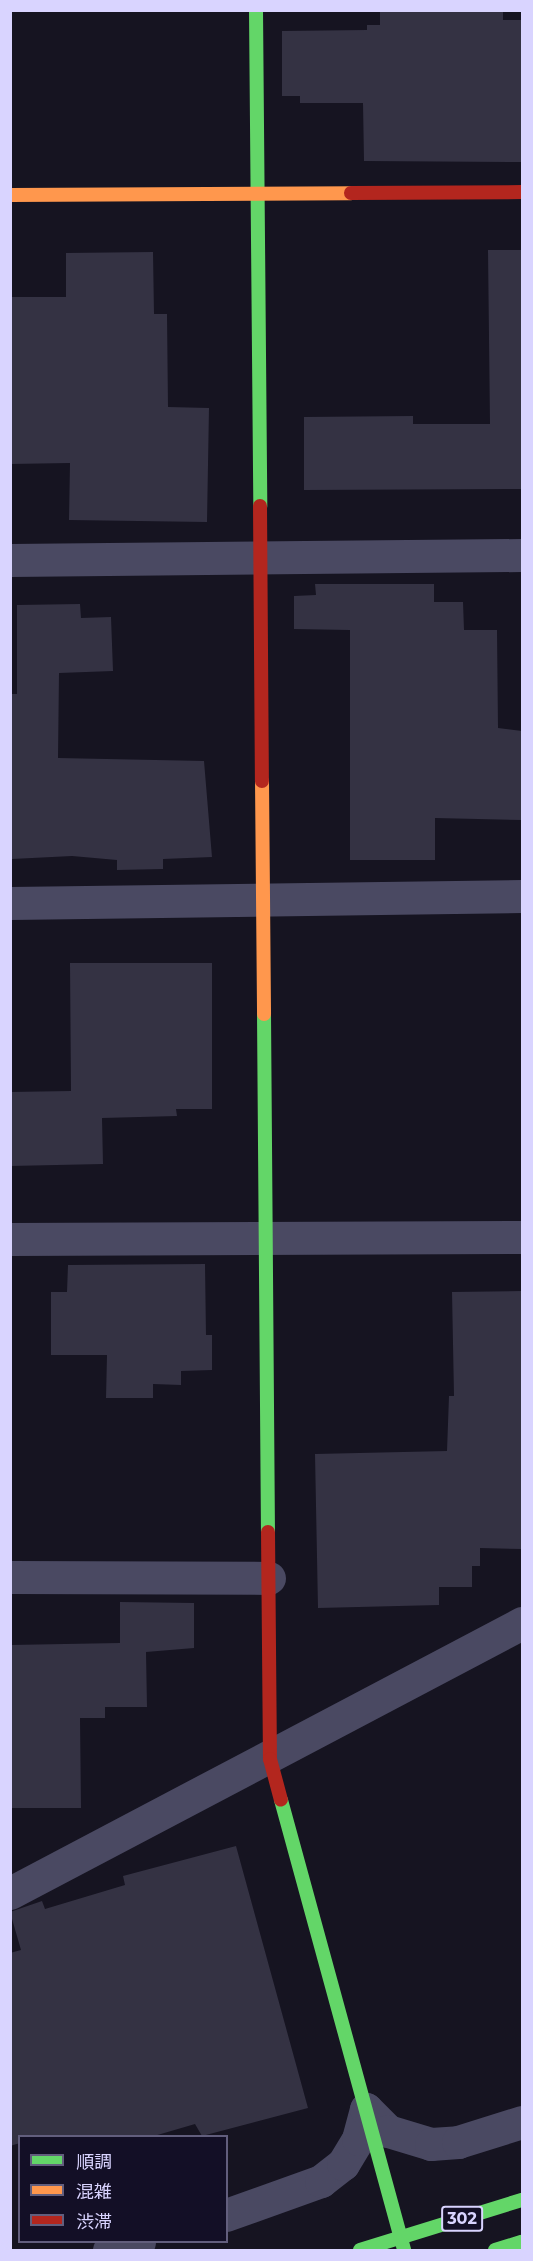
<!DOCTYPE html>
<meta charset="utf-8">
<style>
body{margin:0}
#map{position:relative;width:533px;height:2261px;overflow:hidden;background:#161421;font-family:Montserrat,"Noto Sans JP",sans-serif}
div>[style]{position:absolute}
.building>*{inset:0;background:#343243}
.street>*{height:33px;margin:-16.5px;padding:0 16.5px;transform-origin:16.5px;border-radius:16.5px;background:#4a4962}
.fast>*{height:14px;margin:-7px;padding:0 7px;transform-origin:7px;border-radius:7px;background:#63d668}
.slow>*{height:14px;margin:-7px;padding:0 7px;transform-origin:7px;border-radius:7px;background:#ff974d}
.jam>*{height:14px;margin:-7px;padding:0 7px;transform-origin:7px;border-radius:7px;background:#b3261e}
span{translate:-50% -50%;white-space:nowrap;text-align:center;line-height:1.15;-webkit-text-stroke:5px #130f26;paint-order:stroke}
.shield-label span{padding:2px 4px;background:#130f26;border:2px solid;border-radius:4px;-webkit-text-stroke-width:0}
.shield-label{font-size:16px;color:#d9d4ff;font-weight:700}
.frame{position:absolute;inset:0;border:12px solid #d9d4ff;pointer-events:none}
.legend{position:absolute;left:18px;top:2135px;width:210px;height:108px;box-sizing:border-box;background:#130f26;border:2px solid #625e7d;margin:0;padding:8px 10px;list-style:none;font-size:18px;color:#d9d4ff}
.legend li{display:flex;align-items:center;gap:12px;height:30px}
.legend b{width:30px;border:2px solid #625e7d}
</style>
<div id="map">
<div class="building">
<i style="clip-path:polygon(380px 10px,503px 10px,503px 20px,522px 20px,522px 162px,364px 161px,363px 103px,300px 103px,300px 96px,282px 96px,282px 31px,367px 30px,367px 25px,380px 25px)"></i>
<i style="clip-path:polygon(488px 250px,522px 250px,522px 489px,304px 490px,304px 417px,413px 416px,413px 424px,490px 424px)"></i>
<i style="clip-path:polygon(153px 252px,154px 314px,167px 314px,168px 407px,209px 408px,207px 522px,69px 520px,70px 463px,10px 464px,10px 297px,66px 297px,66px 253px)"></i>
<i style="clip-path:polygon(315px 584px,434px 584px,434px 602px,463px 602px,464px 630px,497px 630px,498px 728px,522px 731px,522px 820px,435px 818px,435px 860px,350px 860px,350px 630px,294px 629px,294px 596px,316px 595px)"></i>
<i style="clip-path:polygon(80px 604px,81px 618px,111px 617px,113px 671px,59px 673px,58px 758px,204px 761px,212px 857px,163px 859px,163px 869px,117px 870px,117px 860px,72px 856px,12px 859px,11px 694px,17px 694px,17px 605px)"></i>
<i style="clip-path:polygon(70px 963px,212px 963px,212px 1109px,176px 1109px,177px 1116px,102px 1118px,103px 1164px,10px 1166px,10px 1092px,71px 1091px)"></i>
<i style="clip-path:polygon(205px 1264px,206px 1335px,212px 1335px,212px 1370px,181px 1371px,181px 1385px,153px 1384px,153px 1398px,106px 1398px,107px 1355px,51px 1355px,51px 1292px,67px 1292px,68px 1265px)"></i>
<i style="clip-path:polygon(522px 1291px,522px 1549px,480px 1548px,480px 1566px,472px 1566px,472px 1587px,439px 1587px,439px 1605px,318px 1608px,315px 1454px,447px 1451px,449px 1396px,454px 1396px,452px 1292px)"></i>
<i style="clip-path:polygon(120px 1602px,194px 1603px,194px 1648px,146px 1652px,147px 1707px,105px 1707px,105px 1718px,80px 1718px,81px 1808px,10px 1808px,10px 1645px,120px 1643px)"></i>
<i style="clip-path:polygon(236px 1846px,308px 2108px,202px 2136px,195px 2124px,154px 2136px,20px 2136px,20px 2143px,10px 2146px,10px 1953px,21px 1950px,10px 1912px,42px 1901px,45px 1909px,125px 1885px,123px 1876px)"></i>
</div>
<div class="street">
<i style="left:10px;top:560px;width:512px;rotate:-0.56deg"></i>
<i style="left:10px;top:903px;width:512px;rotate:-0.78deg"></i>
<i style="left:10px;top:1239px;width:512px;rotate:-0.22deg"></i>
<i style="left:10px;top:1577px;width:259px;rotate:0.2deg"></i>
<i style="left:10px;top:1893px;width:579px;rotate:-27.8deg"></i>
<i style="left:226px;top:2215px;width:101px;rotate:-19.7deg"></i>
<i style="left:321px;top:2181px;width:28px;rotate:-38deg"></i>
<i style="left:343px;top:2164px;width:29px;rotate:-59deg"></i>
<i style="left:358px;top:2139px;width:31px;rotate:-75deg"></i>
<i style="left:366px;top:2109px;width:31px;rotate:45deg"></i>
<i style="left:388px;top:2131px;width:45px;rotate:16.8deg"></i>
<i style="left:431px;top:2144px;width:27px;rotate:-4deg"></i>
<i style="left:458px;top:2142px;width:67px;rotate:-17.4deg"></i>
<i style="left:109px;top:2250px;width:31px;rotate:-15deg"></i>
</div>
<div class="fast">
<i style="left:256px;top:10px;width:496px;rotate:89.5deg"></i>
<i style="left:264px;top:1014px;width:518px;rotate:89.56deg"></i>
<i style="left:281px;top:1800px;width:467px;rotate:74.7deg"></i>
<i style="left:360px;top:2250px;width:170px;rotate:-17.2deg"></i>
<i style="left:495px;top:2250px;width:28px;rotate:-17deg"></i>
</div>
<div class="slow">
<i style="left:10px;top:195px;width:341px;rotate:-0.3deg"></i>
<i style="left:262px;top:781px;width:233px;rotate:89.5deg"></i>
</div>
<div class="jam">
<i style="left:351px;top:193px;width:171px;rotate:-0.3deg"></i>
<i style="left:260px;top:506px;width:275px;rotate:89.6deg"></i>
<i style="left:268px;top:1532px;width:227px;rotate:89.5deg"></i>
<i style="left:270px;top:1759px;width:42px;rotate:75deg"></i>
</div>
<div class="shield-label">
<span style="left:462px;top:2219px">302</span>
</div>
<div class="frame"></div>
<ul class="legend">
<li><b style="height:8px;background:#63d668"></b>順調</li>
<li><b style="height:8px;background:#ff974d"></b>混雑</li>
<li><b style="height:8px;background:#b3261e"></b>渋滞</li>
</ul>
</div>
